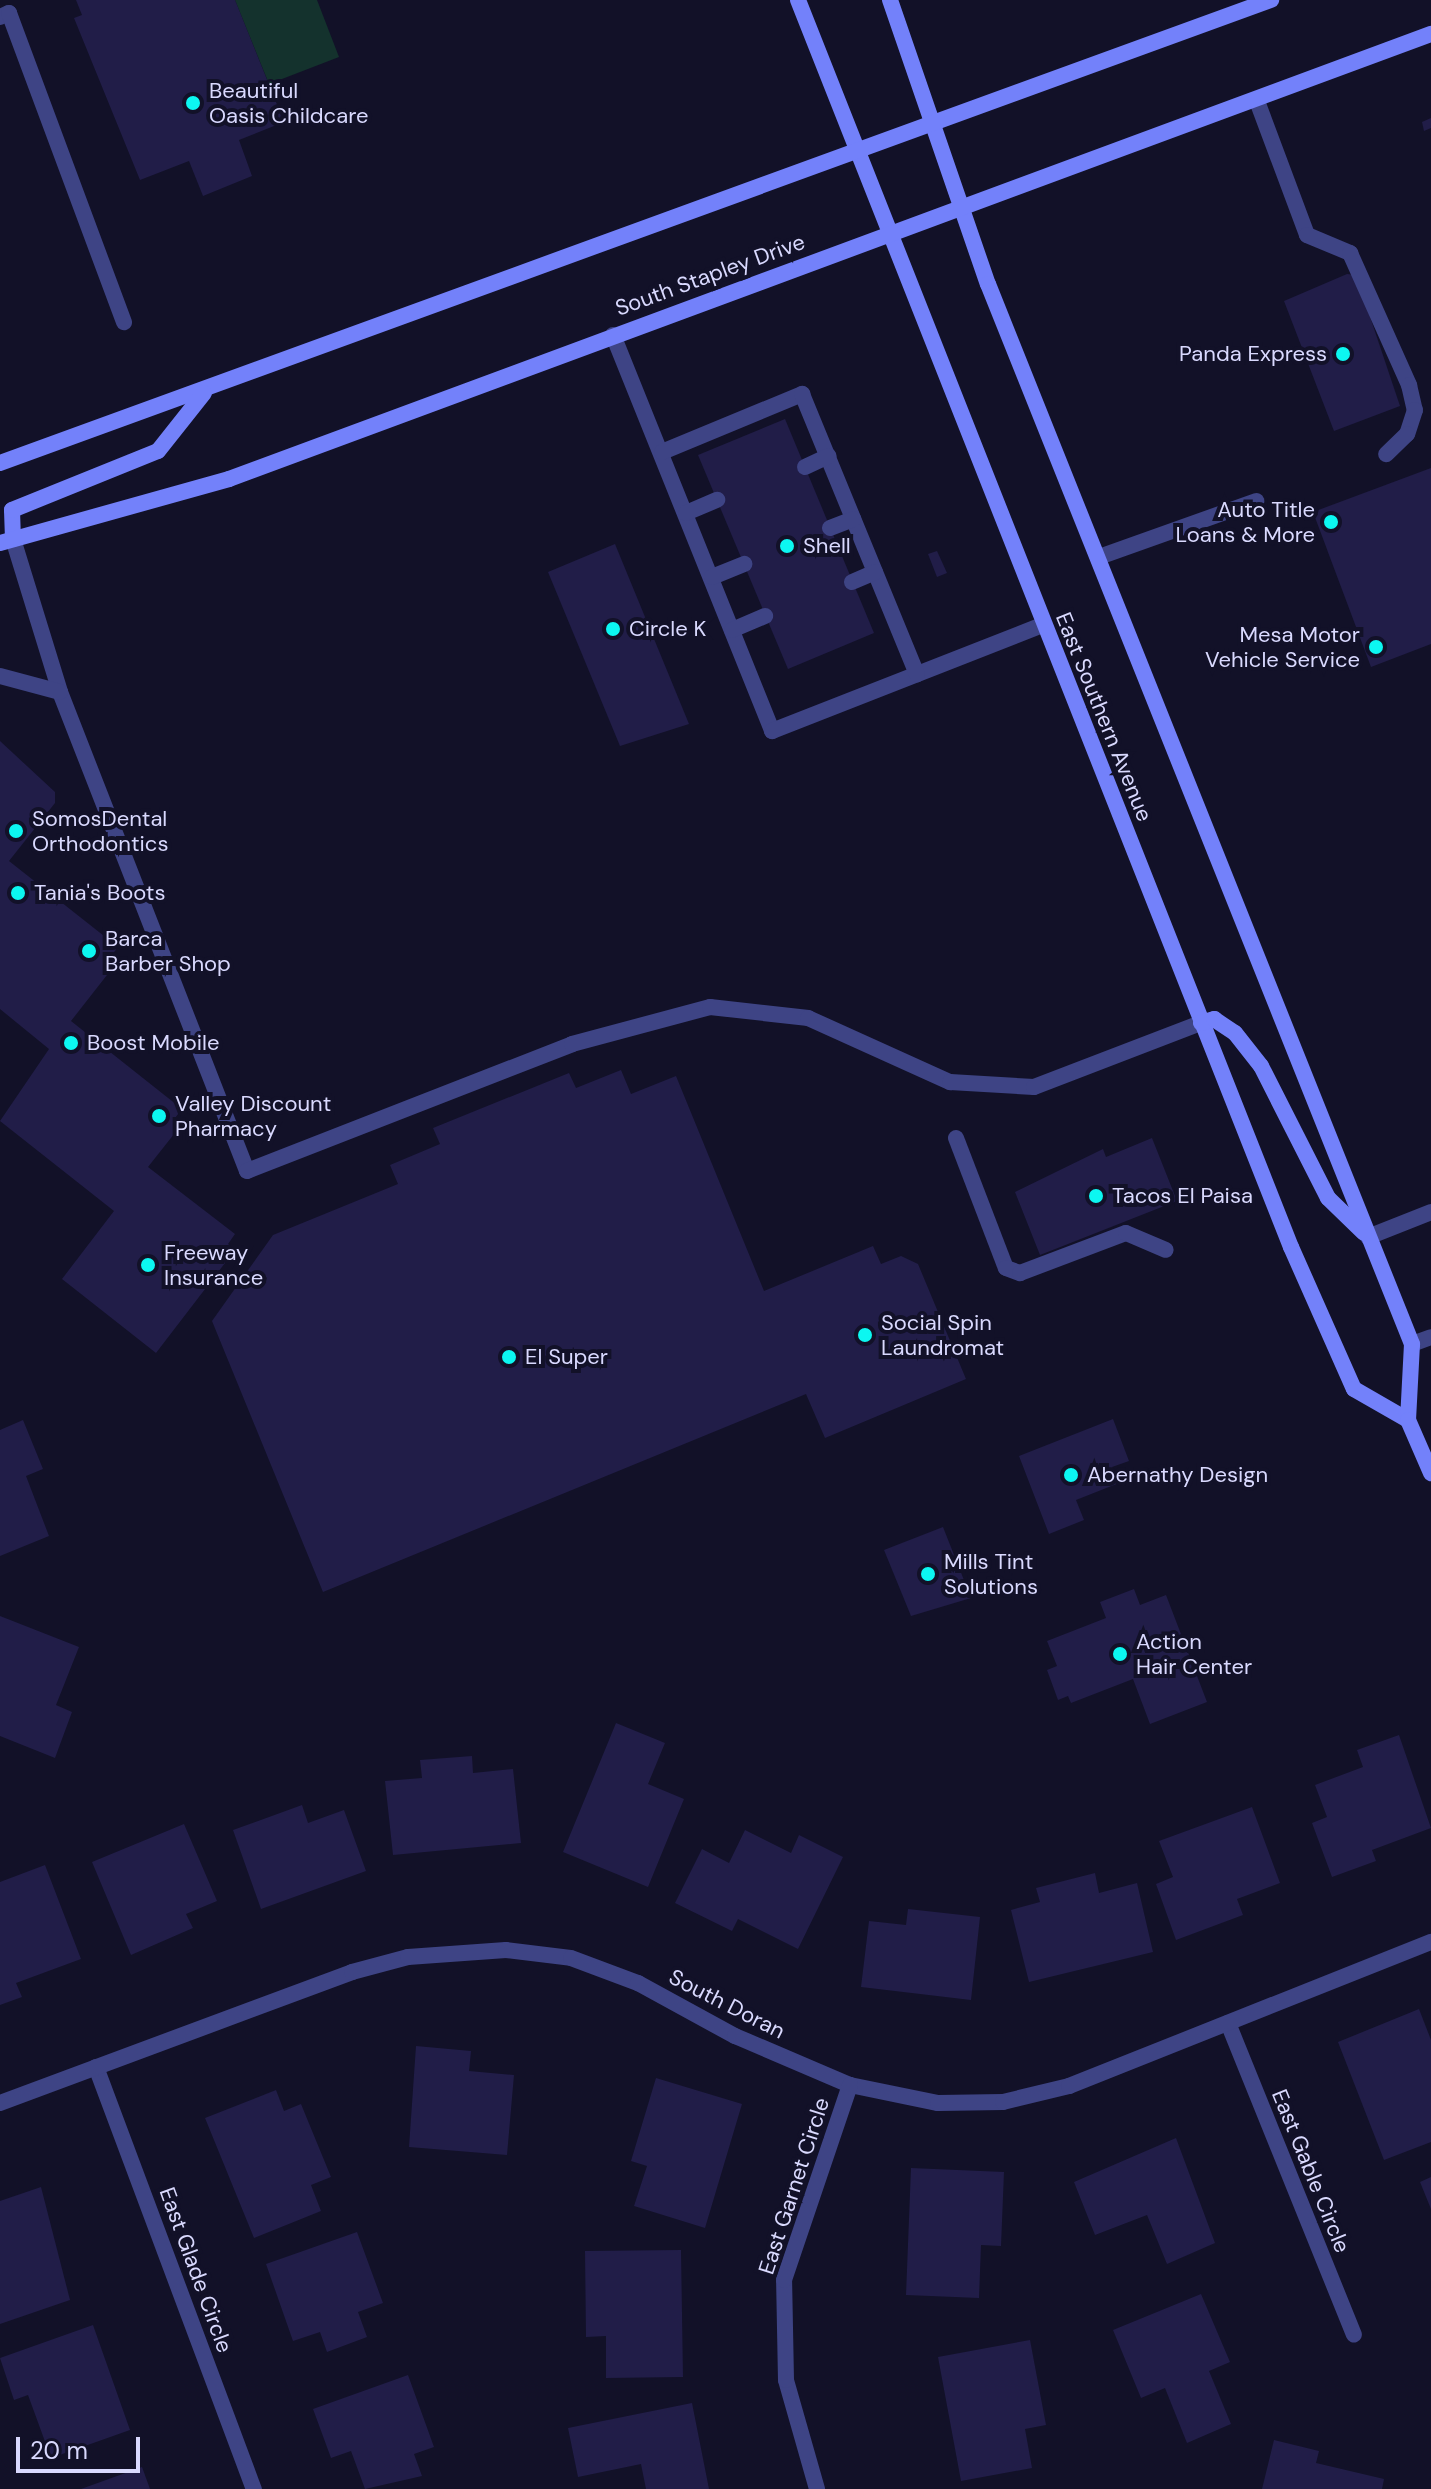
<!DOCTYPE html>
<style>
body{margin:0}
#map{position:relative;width:1431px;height:2489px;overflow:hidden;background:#121128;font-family:"DM Sans",sans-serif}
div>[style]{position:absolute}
.green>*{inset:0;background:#14322d}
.building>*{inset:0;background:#211d48}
.service>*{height:16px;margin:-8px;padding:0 8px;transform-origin:8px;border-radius:8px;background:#3e4485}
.minor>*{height:16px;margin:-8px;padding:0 8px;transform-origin:8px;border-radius:8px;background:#3e4485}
.secondary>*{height:16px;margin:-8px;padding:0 8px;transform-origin:8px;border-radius:8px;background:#7381fa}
.dots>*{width:22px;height:22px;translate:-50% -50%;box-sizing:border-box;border:4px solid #121128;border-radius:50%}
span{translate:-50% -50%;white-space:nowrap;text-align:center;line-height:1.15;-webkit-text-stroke:8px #121128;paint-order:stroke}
.poi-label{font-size:22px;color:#d9d9fe}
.left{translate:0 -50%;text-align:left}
.right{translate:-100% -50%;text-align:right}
.street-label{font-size:22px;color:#d9d9fe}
.scale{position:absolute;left:16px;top:2437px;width:124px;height:36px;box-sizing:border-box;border:4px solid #d9d9fe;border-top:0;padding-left:10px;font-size:24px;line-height:28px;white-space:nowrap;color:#d9d9fe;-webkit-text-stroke:6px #121128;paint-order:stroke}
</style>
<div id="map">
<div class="green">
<i style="clip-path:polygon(235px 0,317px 0,339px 57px,269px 84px)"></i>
</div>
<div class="building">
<i style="clip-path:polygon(76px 0,235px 0,284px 122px,239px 140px,252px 176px,203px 196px,189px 161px,140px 180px,74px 18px,82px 15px)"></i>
<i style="clip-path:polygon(1431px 118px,1431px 128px,1424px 131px,1422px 122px)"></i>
<i style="clip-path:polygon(1347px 274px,1356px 275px,1400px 406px,1334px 431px,1284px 301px)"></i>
<i style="clip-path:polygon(785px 419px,874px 633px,788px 669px,698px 455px)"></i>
<i style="clip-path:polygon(1431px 468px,1431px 644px,1371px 667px,1313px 512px)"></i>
<i style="clip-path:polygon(615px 544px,689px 724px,620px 746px,548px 572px)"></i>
<i style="clip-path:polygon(937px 551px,947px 573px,937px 577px,928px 554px)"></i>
<i style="clip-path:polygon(0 741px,55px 792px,55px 803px,9px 861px,118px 947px,111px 956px,118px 961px,71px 1021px,182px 1109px,175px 1118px,182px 1124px,148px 1167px,235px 1234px,228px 1244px,235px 1250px,156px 1353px,62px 1279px,114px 1211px,0 1121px,49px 1049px,0 1009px)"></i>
<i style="clip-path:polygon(621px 1070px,631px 1094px,676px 1076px,764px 1291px,873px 1246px,881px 1264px,901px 1256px,918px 1264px,966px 1379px,825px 1438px,806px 1394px,323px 1592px,212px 1321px,273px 1235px,398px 1184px,390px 1165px,440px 1144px,433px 1128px,569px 1073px,576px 1088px)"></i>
<i style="clip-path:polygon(1152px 1138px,1177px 1201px,1040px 1255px,1015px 1192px,1103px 1149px,1106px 1157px)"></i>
<i style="clip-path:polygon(1113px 1419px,1129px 1461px,1112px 1467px,1119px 1483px,1076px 1500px,1084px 1520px,1049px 1534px,1019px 1456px)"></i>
<i style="clip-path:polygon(23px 1420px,43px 1469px,26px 1476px,49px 1536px,0 1556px,0 1430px)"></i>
<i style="clip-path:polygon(943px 1527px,971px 1598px,911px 1616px,884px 1550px)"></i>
<i style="clip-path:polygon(1134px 1589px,1140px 1605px,1166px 1595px,1207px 1702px,1150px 1724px,1133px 1679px,1071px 1703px,1068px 1696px,1058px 1700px,1047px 1670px,1057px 1666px,1047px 1641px,1106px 1618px,1100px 1602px)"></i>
<i style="clip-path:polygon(0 1616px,79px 1647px,56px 1705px,72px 1712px,55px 1758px,0 1736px)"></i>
<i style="clip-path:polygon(616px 1723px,665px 1743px,648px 1784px,684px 1799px,648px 1887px,563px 1852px)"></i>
<i style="clip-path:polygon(1399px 1735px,1431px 1828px,1372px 1850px,1376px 1861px,1332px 1877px,1312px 1823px,1327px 1817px,1315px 1785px,1363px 1767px,1357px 1750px)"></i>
<i style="clip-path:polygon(472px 1756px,473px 1773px,513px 1769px,521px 1843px,393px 1855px,385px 1781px,422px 1778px,420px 1760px)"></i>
<i style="clip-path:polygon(302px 1805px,308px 1823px,344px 1810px,366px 1871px,261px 1909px,233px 1830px)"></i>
<i style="clip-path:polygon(1252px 1807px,1280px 1883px,1237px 1899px,1243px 1915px,1176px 1940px,1156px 1884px,1173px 1877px,1159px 1841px)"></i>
<i style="clip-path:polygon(184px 1824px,217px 1901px,186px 1914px,193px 1928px,131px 1955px,92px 1862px)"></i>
<i style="clip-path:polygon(745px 1830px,791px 1853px,799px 1835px,843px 1857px,798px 1949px,738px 1919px,732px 1931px,675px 1903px,702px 1849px,729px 1863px)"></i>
<i style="clip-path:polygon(45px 1865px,81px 1959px,16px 1983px,22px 1997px,0 2005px,0 1882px)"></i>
<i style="clip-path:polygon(1095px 1873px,1099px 1893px,1137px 1883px,1153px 1952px,1029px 1982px,1011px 1910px,1040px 1902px,1036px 1888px)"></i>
<i style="clip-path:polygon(908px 1909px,980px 1917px,971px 2000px,861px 1987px,869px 1921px,906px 1925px)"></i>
<i style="clip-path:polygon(1419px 2009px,1431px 2040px,1431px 2142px,1384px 2160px,1338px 2042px)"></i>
<i style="clip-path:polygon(416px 2046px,471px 2051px,469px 2071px,514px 2075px,507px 2155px,409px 2147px)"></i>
<i style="clip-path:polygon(656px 2078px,742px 2104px,705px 2228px,634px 2206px,647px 2166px,631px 2161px)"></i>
<i style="clip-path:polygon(276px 2090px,284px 2111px,301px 2104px,331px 2177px,311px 2185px,321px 2211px,254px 2238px,205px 2118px)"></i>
<i style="clip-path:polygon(1176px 2138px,1215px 2243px,1167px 2264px,1147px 2215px,1095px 2235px,1074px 2182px)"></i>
<i style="clip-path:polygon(911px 2168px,1004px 2172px,1001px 2246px,981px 2245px,979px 2298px,906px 2295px)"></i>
<i style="clip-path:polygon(1431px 2177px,1431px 2209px,1420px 2182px)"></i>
<i style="clip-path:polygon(41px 2187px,70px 2300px,0 2324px,0 2201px)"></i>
<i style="clip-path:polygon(357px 2232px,383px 2303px,358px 2312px,367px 2337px,327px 2352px,320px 2332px,293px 2341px,266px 2264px)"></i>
<i style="clip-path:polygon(681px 2250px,683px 2377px,606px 2378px,606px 2336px,586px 2337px,585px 2251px)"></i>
<i style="clip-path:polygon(1201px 2294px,1230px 2362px,1209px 2371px,1231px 2424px,1187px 2443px,1165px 2388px,1141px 2398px,1113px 2330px)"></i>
<i style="clip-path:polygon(93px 2325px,130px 2430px,51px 2458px,28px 2395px,14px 2400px,0 2358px)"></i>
<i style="clip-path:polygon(1030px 2340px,1046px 2425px,1025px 2429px,1032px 2468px,961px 2481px,938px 2357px)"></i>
<i style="clip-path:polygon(408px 2375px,434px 2447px,414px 2454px,422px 2476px,365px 2489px,351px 2451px,331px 2458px,313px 2409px)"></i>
<i style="clip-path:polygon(692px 2403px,709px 2489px,646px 2489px,641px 2464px,578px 2477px,568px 2428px)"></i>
<i style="clip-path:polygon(1274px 2440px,1319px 2451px,1316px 2463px,1384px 2479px,1382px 2489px,1262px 2489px)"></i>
<i style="clip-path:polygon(142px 2467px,150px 2489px,81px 2489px)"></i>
</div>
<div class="service">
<i style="left:0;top:17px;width:10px;rotate:-24deg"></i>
<i style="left:9px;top:13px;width:330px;rotate:69.6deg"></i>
<i style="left:1257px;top:101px;width:143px;rotate:69.5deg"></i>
<i style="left:1307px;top:235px;width:47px;rotate:22.7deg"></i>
<i style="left:1350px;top:253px;width:145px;rotate:65.9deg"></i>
<i style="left:1409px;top:385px;width:26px;rotate:77deg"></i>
<i style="left:1415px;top:410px;width:25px;rotate:108deg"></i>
<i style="left:1407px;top:434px;width:29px;rotate:136deg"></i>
<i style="left:613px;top:335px;width:427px;rotate:68.1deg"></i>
<i style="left:772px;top:731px;width:291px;rotate:-21.4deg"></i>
<i style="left:662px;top:452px;width:152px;rotate:-22.5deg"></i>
<i style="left:802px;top:394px;width:303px;rotate:67.7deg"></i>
<i style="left:805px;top:467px;width:26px;rotate:-25deg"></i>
<i style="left:686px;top:513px;width:34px;rotate:-23deg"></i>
<i style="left:830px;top:528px;width:25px;rotate:-21deg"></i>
<i style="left:13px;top:539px;width:160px;rotate:72.9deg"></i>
<i style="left:60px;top:692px;width:514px;rotate:68.67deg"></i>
<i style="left:247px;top:1171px;width:349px;rotate:-21.3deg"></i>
<i style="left:572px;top:1044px;width:143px;rotate:-15deg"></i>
<i style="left:710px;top:1007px;width:99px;rotate:6.4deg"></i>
<i style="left:808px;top:1018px;width:156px;rotate:24.3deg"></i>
<i style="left:950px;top:1082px;width:84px;rotate:3.4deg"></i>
<i style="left:1034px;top:1087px;width:179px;rotate:-21deg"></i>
<i style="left:1099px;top:557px;width:167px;rotate:-19.6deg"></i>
<i style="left:712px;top:577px;width:35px;rotate:-22deg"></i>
<i style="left:852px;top:582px;width:25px;rotate:-23deg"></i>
<i style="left:732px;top:630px;width:36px;rotate:-23deg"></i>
<i style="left:0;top:676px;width:62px;rotate:14.9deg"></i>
<i style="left:956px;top:1138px;width:139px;rotate:69deg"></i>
<i style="left:1006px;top:1268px;width:15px;rotate:20deg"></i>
<i style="left:1020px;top:1273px;width:113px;rotate:-20.7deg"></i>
<i style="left:1126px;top:1233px;width:43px;rotate:23deg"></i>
<i style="left:1368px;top:1237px;width:68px;rotate:-21.6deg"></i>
<i style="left:1412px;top:1344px;width:20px;rotate:-20deg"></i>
</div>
<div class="minor">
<i style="left:1228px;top:2023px;width:336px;rotate:68deg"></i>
<i style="left:96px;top:2067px;width:451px;rotate:69.5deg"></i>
<i style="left:0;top:2103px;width:376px;rotate:-20.4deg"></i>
<i style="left:352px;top:1972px;width:58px;rotate:-15deg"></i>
<i style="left:408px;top:1957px;width:98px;rotate:-4.1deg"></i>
<i style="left:506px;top:1950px;width:65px;rotate:7deg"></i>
<i style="left:571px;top:1958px;width:72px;rotate:20.5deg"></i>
<i style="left:638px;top:1983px;width:111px;rotate:28.7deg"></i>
<i style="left:735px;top:2036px;width:125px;rotate:23.1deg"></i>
<i style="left:850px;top:2085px;width:90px;rotate:11.6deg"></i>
<i style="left:938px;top:2103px;width:65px;rotate:-0.9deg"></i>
<i style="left:1003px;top:2102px;width:68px;rotate:-13.6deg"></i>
<i style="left:1069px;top:2086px;width:390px;rotate:-21.7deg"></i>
<i style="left:817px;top:2489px;width:113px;rotate:-105.9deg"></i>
<i style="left:786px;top:2380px;width:100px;rotate:-91.1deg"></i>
<i style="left:784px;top:2280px;width:206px;rotate:-71.3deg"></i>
</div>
<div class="secondary">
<i style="left:798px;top:0;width:1341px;rotate:68.43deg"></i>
<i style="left:1291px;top:1247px;width:155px;rotate:66.1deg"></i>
<i style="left:1354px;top:1389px;width:62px;rotate:29.9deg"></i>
<i style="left:890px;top:0;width:300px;rotate:71deg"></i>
<i style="left:988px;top:284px;width:1142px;rotate:68.2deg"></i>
<i style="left:1412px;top:1344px;width:76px;rotate:93deg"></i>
<i style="left:1408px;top:1420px;width:58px;rotate:66.5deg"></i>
<i style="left:0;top:463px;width:1353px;rotate:-20.02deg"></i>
<i style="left:13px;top:539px;width:29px;rotate:-92deg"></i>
<i style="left:12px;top:510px;width:157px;rotate:-22deg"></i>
<i style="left:158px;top:451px;width:74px;rotate:-51.6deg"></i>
<i style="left:0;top:543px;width:238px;rotate:-15.6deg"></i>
<i style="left:229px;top:479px;width:1282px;rotate:-20.32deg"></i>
<i style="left:1201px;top:1023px;width:14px;rotate:-17deg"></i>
<i style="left:1214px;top:1019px;width:25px;rotate:34deg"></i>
<i style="left:1235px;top:1033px;width:42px;rotate:51.8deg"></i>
<i style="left:1261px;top:1066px;width:148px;rotate:63.1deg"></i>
<i style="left:1328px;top:1198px;width:50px;rotate:44.2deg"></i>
</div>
<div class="dots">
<i style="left:193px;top:103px;background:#0cf7f1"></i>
<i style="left:1343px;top:354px;background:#0cf7f1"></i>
<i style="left:1331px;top:522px;background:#0cf7f1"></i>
<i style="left:787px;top:546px;background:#0cf7f1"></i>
<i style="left:613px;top:629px;background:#0cf7f1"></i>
<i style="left:1376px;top:647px;background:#0cf7f1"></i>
<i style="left:16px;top:831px;background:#0cf7f1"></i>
<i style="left:18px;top:893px;background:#0cf7f1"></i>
<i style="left:89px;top:951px;background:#0cf7f1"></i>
<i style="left:71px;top:1043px;background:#0cf7f1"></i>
<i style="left:159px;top:1116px;background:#0cf7f1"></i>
<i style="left:1096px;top:1196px;background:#0cf7f1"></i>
<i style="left:148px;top:1265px;background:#0cf7f1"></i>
<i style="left:865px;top:1335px;background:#0cf7f1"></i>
<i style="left:509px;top:1357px;background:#0cf7f1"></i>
<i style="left:1071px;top:1475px;background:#0cf7f1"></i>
<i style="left:928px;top:1574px;background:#0cf7f1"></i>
<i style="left:1120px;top:1654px;background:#0cf7f1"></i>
</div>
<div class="poi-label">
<span class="left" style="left:209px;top:103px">Beautiful<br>Oasis Childcare</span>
<span class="right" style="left:1327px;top:354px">Panda Express</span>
<span class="right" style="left:1315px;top:522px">Auto Title<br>Loans &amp; More</span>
<span class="left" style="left:803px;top:546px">Shell</span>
<span class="left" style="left:629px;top:629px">Circle K</span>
<span class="right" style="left:1360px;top:647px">Mesa Motor<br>Vehicle Service</span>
<span class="left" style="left:32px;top:831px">SomosDental<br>Orthodontics</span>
<span class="left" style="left:34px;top:893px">Tania's Boots</span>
<span class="left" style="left:105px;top:951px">Barca<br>Barber Shop</span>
<span class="left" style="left:87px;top:1043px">Boost Mobile</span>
<span class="left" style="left:175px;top:1116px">Valley Discount<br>Pharmacy</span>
<span class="left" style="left:1112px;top:1196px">Tacos El Paisa</span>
<span class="left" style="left:164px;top:1265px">Freeway<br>Insurance</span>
<span class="left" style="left:881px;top:1335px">Social Spin<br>Laundromat</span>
<span class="left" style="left:525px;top:1357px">El Super</span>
<span class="left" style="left:1087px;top:1475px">Abernathy Design</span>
<span class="left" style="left:944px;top:1574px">Mills Tint<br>Solutions</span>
<span class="left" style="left:1136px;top:1654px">Action<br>Hair Center</span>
</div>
<div class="street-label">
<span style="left:710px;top:275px;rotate:-20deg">South Stapley Drive</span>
<span style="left:1104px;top:717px;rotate:68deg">East Southern Avenue</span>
<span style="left:727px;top:2004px;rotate:27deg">South Doran</span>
<span style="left:1311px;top:2171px;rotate:68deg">East Gable Circle</span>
<span style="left:794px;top:2186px;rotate:-72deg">East Garnet Circle</span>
<span style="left:196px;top:2270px;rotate:70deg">East Glade Circle</span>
</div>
<div class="scale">20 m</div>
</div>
